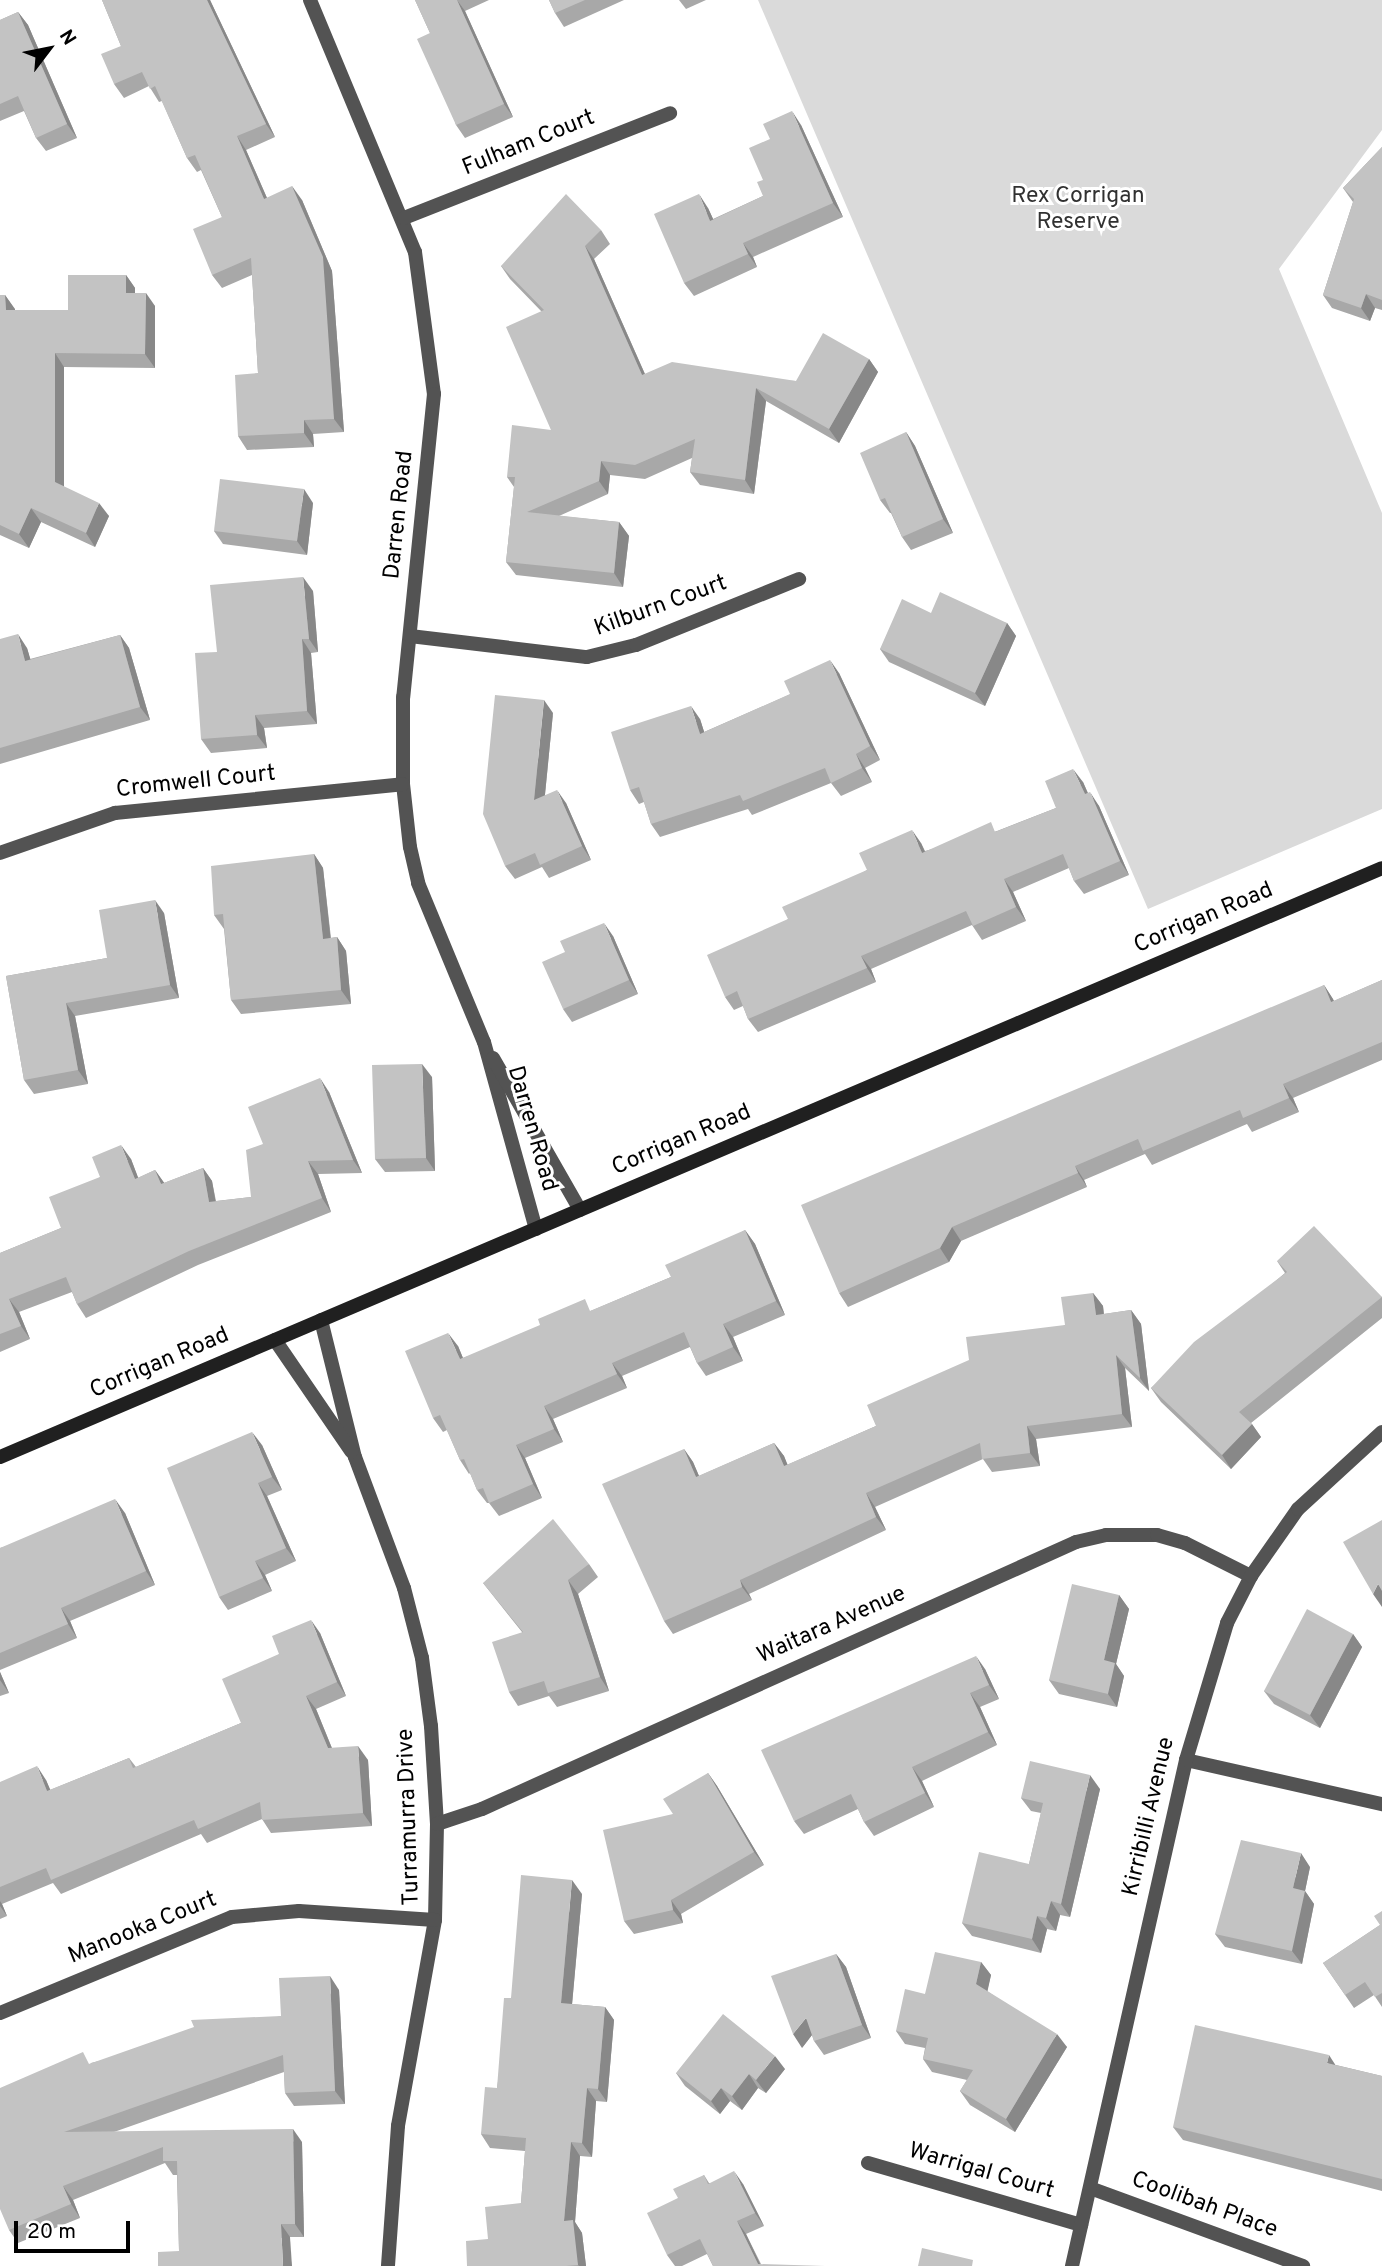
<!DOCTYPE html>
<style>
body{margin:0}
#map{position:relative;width:1382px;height:2266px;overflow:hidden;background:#fff;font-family:Overpass,sans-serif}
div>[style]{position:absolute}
.green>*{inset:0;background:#dadada}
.street>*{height:14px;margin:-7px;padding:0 7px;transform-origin:7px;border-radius:7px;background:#535353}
.secondary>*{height:14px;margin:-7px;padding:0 7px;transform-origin:7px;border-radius:7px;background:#202020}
.wall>*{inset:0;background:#a8a8a8}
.shaded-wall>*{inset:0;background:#888}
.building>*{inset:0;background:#c3c3c3}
span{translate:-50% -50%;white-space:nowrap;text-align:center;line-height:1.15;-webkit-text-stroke:6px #fff;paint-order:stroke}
.street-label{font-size:23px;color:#000}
.park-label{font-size:23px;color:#313131}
.north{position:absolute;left:14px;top:14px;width:70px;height:70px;-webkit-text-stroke:5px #fff;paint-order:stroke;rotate:58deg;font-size:19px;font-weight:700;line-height:28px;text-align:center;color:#000}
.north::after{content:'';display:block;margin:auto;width:24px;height:32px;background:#000;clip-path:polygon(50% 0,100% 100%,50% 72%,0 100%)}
.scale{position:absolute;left:14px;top:2221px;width:116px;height:32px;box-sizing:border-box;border:4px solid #000;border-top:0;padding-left:9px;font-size:21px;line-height:24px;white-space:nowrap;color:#000;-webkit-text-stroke:5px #fff;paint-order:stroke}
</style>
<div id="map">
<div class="green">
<i style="clip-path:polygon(758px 0,1382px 0,1382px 130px,1279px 269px,1382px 513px,1382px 809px,1148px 909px)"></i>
</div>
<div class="street">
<i style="left:310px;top:0;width:273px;rotate:67.4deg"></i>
<i style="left:415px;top:252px;width:143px;rotate:82.4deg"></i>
<i style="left:434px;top:394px;width:305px;rotate:95.8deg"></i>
<i style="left:403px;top:697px;width:87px;rotate:90deg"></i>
<i style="left:403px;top:784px;width:63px;rotate:83.7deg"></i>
<i style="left:410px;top:847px;width:37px;rotate:77deg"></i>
<i style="left:418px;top:883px;width:172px;rotate:67.5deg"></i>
<i style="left:484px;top:1042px;width:194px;rotate:74.5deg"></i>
<i style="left:404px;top:218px;width:286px;rotate:-21.5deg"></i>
<i style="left:410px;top:636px;width:178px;rotate:6.8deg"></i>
<i style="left:587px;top:657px;width:50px;rotate:-13.8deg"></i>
<i style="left:636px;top:645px;width:176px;rotate:-22deg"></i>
<i style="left:0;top:853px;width:122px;rotate:-19.2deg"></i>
<i style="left:115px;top:813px;width:289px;rotate:-5.7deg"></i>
<i style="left:493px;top:1058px;width:175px;rotate:60.2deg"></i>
<i style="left:321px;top:1320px;width:141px;rotate:76.1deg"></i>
<i style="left:355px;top:1457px;width:140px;rotate:69.5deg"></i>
<i style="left:404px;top:1588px;width:72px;rotate:75.6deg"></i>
<i style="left:422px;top:1658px;width:69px;rotate:82.5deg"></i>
<i style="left:431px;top:1726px;width:98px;rotate:86.5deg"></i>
<i style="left:437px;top:1824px;width:96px;rotate:91.2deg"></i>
<i style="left:435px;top:1920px;width:209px;rotate:100.2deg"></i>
<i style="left:398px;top:2126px;width:140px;rotate:94.1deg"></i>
<i style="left:275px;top:1340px;width:135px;rotate:55.6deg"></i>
<i style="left:1186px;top:1760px;width:201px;rotate:12.7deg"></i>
<i style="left:437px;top:1824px;width:47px;rotate:-18.4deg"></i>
<i style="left:482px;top:1809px;width:651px;rotate:-24.2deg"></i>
<i style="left:1076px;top:1542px;width:31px;rotate:-13deg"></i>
<i style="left:1106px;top:1535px;width:51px"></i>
<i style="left:1157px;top:1535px;width:29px;rotate:16deg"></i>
<i style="left:1185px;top:1543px;width:74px;rotate:26.6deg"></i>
<i style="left:0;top:2013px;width:251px;rotate:-22.5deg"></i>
<i style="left:232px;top:1917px;width:67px;rotate:-5.1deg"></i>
<i style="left:299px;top:1911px;width:136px;rotate:3.8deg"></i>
<i style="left:868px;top:2163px;width:222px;rotate:16.2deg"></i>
<i style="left:1090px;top:2188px;width:227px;rotate:20.1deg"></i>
<i style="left:1072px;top:2266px;width:519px;rotate:-77.3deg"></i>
<i style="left:1186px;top:1760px;width:143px;rotate:-73.3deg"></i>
<i style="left:1227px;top:1623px;width:53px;rotate:-62.9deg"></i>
<i style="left:1251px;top:1576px;width:82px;rotate:-55deg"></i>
<i style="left:1298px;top:1509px;width:114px;rotate:-42.5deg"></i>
</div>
<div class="secondary">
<i style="left:0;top:1457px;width:1502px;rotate:-23.08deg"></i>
</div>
<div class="wall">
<i style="clip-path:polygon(102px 0,210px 0,275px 137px,246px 150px,267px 198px,302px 200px,332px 271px,344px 432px,313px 434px,314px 447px,247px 450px,238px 436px,258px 373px,252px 275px,222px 288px,212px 275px,222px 217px,201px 170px,197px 172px,187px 158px,162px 101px,159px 102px,149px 86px,124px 98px,114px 84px,121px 46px)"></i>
<i style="clip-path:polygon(415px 0,489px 0,465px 11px,513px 117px,465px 138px,456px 125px,430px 33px)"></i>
<i style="clip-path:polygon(549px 0,624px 0,564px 27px,555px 13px)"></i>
<i style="clip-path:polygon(679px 0,706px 0,686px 9px)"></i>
<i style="clip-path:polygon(18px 12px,28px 25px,77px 138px,46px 151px,36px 138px,24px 111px,0 121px,0 20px)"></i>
<i style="clip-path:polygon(801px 125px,843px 217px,753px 257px,757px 267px,694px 296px,684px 283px,708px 208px,713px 219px,763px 196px,763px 180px)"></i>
<i style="clip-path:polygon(1382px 147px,1382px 310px,1375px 308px,1370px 321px,1332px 308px,1323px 295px,1353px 202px,1343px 188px)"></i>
<i style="clip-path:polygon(601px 230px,610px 244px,594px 259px,645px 374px,796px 381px,869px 359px,878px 372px,839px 443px,766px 401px,754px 494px,700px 485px,690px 472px,692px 458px,645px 479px,610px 475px,608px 494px,559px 516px,619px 522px,629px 536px,623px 587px,516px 575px,506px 562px,514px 487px,507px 477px,551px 430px,542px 312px,510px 279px,501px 266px)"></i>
<i style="clip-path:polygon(126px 275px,135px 288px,135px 293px,155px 306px,155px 368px,64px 367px,64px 487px,109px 516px,95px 547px,41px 522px,29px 548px,0 535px,0 295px,5px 295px,15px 310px,68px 310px)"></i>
<i style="clip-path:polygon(906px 432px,915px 446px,953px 533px,911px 550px,902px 537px,891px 513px,890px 513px,880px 500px)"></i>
<i style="clip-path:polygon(313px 503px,307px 555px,223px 544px,214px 531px)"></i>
<i style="clip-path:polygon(313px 591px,318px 652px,311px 653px,317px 724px,264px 728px,267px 748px,211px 753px,201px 739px,217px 652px)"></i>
<i style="clip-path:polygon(931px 613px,1007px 623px,1016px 636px,985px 706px,889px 662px,880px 649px)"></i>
<i style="clip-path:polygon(120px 635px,129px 648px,150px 720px,0 764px,0 639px,27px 648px,30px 659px)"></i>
<i style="clip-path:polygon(839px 673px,880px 760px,865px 768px,872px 782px,841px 796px,831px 783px,752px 815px,748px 809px,660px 837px,651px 824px,644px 802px,639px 804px,630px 790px,700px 719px,704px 732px)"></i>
<i style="clip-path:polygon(553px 713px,545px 795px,566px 803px,591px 860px,549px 878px,542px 867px,515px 879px,505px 866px)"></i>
<i style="clip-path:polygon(1083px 782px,1088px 793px,1099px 806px,1129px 875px,1084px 894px,1074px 881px,1069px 868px,1013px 892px,1026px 921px,982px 940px,972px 925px,871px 969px,876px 982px,758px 1032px,748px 1019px,743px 1006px,734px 1010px,725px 997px,788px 919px,867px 870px,921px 843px,925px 851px,997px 831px,1056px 808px)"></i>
<i style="clip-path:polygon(314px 854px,323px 868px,331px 938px,337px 937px,346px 951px,351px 1004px,241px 1014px,231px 1000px,224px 929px,214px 915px)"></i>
<i style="clip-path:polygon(164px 913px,179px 998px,75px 1016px,88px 1084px,34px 1094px,24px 1080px,6px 976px,107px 958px)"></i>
<i style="clip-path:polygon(613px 936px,638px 994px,572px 1022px,563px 1009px)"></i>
<i style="clip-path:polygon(1382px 980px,1382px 1060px,1293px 1098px,1299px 1112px,1252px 1132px,1247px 1124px,1152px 1165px,1145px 1154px,1084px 1180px,1087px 1187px,961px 1241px,949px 1262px,848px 1307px,839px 1293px,1324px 985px,1334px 1001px)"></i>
<i style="clip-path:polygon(432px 1077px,435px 1171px,385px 1172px,375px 1159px)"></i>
<i style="clip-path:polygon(329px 1092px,362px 1173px,318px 1174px,331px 1212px,198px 1265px,86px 1318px,77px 1304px,72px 1292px,19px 1312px,30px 1339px,0 1352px,0 1253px,61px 1228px,100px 1177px,131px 1159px,138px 1178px,155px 1170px,164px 1183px,203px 1168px,212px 1181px,216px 1201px,251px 1197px,263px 1144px)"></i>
<i style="clip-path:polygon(745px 1230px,755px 1244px,785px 1315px,733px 1337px,743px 1361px,706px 1376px,697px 1363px,690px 1347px,622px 1376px,627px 1388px,553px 1419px,563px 1442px,525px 1458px,542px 1498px,499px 1516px,489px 1503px,487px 1503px,477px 1490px,470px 1473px,469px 1474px,460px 1460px,447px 1430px,443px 1432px,433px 1418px,458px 1346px,463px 1358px,593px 1310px,671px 1277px)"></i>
<i style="clip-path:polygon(1277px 1261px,1382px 1297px,1382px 1318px,1251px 1423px,1261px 1437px,1231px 1469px,1161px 1402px,1151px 1388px,1285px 1273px)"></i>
<i style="clip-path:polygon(1093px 1293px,1103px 1306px,1104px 1314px,1131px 1310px,1141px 1324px,1149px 1391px,1125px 1368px,1132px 1427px,1036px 1439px,1040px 1466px,992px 1472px,983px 1459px,875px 1507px,886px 1530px,749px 1594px,752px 1600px,673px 1634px,664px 1621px,684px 1449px,693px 1462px,699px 1476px,774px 1443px,784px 1456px,787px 1465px,876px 1426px,1065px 1325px)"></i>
<i style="clip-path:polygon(262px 1445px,282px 1490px,267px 1496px,296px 1561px,265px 1575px,272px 1591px,228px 1610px,219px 1597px)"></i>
<i style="clip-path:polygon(125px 1513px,155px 1585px,70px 1621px,77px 1638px,0 1670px,0 1548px)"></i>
<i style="clip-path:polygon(589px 1564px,598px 1577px,578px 1594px,609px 1691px,557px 1707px,549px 1696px,518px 1706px,509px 1692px,522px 1632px,483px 1583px)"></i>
<i style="clip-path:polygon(1119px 1595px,1129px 1609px,1116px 1664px,1124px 1676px,1117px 1707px,1059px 1694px,1049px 1680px)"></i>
<i style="clip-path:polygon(320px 1633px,346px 1696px,316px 1709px,332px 1748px,368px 1760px,372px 1826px,271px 1833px,262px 1819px,207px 1843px,201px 1834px,61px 1894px,53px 1883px,2px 1904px,7px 1916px,0 1919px,0 1782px,46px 1780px,50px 1790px,129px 1758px,136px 1767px,241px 1723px,279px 1654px)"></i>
<i style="clip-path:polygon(1353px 1634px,1362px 1647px,1320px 1728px,1274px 1704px,1264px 1691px)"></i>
<i style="clip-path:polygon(985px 1669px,999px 1699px,980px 1707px,997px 1745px,922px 1781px,934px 1807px,874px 1836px,864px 1822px,858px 1809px,804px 1834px,794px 1821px)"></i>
<i style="clip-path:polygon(0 1672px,9px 1693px,0 1696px)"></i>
<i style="clip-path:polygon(708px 1773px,717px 1786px,764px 1865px,681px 1914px,683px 1923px,634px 1934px,624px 1921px,673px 1814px)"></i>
<i style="clip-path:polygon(1100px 1789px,1070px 1917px,1060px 1915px,1056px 1931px,1047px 1929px,1041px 1953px,972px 1936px,962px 1923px,1029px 1864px,1041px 1813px,1031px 1811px,1021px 1798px)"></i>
<i style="clip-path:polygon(1310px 1867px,1305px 1891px,1314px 1904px,1302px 1964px,1225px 1947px,1215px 1934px)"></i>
<i style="clip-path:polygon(582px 1894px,572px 2004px,605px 2007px,614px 2020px,607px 2102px,596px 2101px,592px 2157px,580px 2156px,575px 2222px,582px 2233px,586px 2266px,467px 2266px,488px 2239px,521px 2203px,525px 2151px,490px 2148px,481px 2134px,497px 2088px,511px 1998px)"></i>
<i style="clip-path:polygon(1382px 1911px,1382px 2007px,1374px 1995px,1354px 2008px,1323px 1963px,1380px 1925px)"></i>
<i style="clip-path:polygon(836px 1954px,846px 1967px,871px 2038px,824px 2055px,814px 2041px,812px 2035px,802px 2048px)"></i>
<i style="clip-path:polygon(981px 1962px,991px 1975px,987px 1991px,1067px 2047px,1015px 2132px,970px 2105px,960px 2091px,967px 2080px,932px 2072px,923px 2059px,925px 2048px,905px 2044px,896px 2031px,925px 1994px)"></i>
<i style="clip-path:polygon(339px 1990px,345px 2104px,294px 2106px,285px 2093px,284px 2072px,114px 2132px,302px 2142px,304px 2237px,290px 2237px,179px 2251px,177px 2175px,173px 2175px,165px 2163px,73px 2200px,80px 2218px,18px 2243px,9px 2230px,91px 2063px,281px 2016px)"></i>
<i style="clip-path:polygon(1336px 2065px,1382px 2076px,1382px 2191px,1183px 2140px,1173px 2127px)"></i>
<i style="clip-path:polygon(785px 2069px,766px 2093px,758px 2088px,742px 2110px,730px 2101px,720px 2114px,685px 2086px,676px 2073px)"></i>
<i style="clip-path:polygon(704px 2175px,709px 2183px,743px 2184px,764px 2226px,746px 2234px,761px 2264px,713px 2266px,707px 2254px,682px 2266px,675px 2266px,667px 2255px,678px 2198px)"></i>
</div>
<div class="shaded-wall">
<i style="clip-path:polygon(207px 0,210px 0,275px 137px,266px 124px)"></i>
<i style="clip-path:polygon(457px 0,465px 11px,513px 117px,504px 104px)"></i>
<i style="clip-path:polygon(18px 12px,28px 25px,77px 138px,67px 124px)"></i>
<i style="clip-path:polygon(792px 111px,801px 125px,843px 217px,833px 203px)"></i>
<i style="clip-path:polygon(237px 136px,246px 150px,273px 212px,264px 199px)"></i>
<i style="clip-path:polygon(292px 186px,302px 200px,332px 271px,344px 432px,334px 419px)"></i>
<i style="clip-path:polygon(699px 194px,708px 208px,720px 234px,710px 221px)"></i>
<i style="clip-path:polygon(743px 243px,753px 257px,757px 267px,748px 254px)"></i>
<i style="clip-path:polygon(585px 246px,594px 259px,651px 388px,642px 375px)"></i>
<i style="clip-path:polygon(126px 275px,135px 288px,135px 307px,126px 293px)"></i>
<i style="clip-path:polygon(146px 293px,155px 306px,155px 368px,145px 354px)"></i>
<i style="clip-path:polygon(1366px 294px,1375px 308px,1370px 321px,1361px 308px)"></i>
<i style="clip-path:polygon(5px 295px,15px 309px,15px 323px,6px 310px)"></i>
<i style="clip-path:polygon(55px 353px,64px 367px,64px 496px,55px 482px)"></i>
<i style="clip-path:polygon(869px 359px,878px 372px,839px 443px,829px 429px)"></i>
<i style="clip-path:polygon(756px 388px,766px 401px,754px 494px,745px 480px)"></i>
<i style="clip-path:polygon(304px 420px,313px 434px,314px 447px,304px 433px)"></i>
<i style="clip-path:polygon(906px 432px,915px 446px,953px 533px,943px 519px)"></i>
<i style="clip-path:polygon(601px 461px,610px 475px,608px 494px,599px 481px)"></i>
<i style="clip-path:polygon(304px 489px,313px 503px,307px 555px,297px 541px)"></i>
<i style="clip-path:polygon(99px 503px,109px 516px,95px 547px,86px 533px)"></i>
<i style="clip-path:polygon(31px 508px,41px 522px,29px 548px,19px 534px)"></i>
<i style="clip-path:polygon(619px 522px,629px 536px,623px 587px,614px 573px)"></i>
<i style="clip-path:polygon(303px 577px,313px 591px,318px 652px,309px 639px)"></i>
<i style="clip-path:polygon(1007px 623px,1016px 636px,985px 706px,975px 693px)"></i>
<i style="clip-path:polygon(18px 634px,27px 648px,35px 674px,25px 661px)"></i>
<i style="clip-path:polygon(120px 635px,129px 648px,150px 720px,140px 707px)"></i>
<i style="clip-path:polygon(302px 639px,311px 653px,317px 724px,307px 711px)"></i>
<i style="clip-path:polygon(830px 660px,839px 673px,880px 760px,870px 746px)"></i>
<i style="clip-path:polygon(544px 700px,553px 713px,543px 814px,534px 800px)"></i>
<i style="clip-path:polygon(691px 706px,700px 719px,709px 747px,700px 734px)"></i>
<i style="clip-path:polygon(255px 715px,264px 728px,267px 748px,257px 735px)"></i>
<i style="clip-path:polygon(856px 754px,865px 768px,872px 782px,862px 768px)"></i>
<i style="clip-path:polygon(1073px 769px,1083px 782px,1094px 808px,1085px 794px)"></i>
<i style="clip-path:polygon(557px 790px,566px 803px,591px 860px,582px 846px)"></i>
<i style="clip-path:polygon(1090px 792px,1099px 806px,1129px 875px,1120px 861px)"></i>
<i style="clip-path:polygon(912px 830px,921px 843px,931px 866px,922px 853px)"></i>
<i style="clip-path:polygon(314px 854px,323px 868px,332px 952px,323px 939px)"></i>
<i style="clip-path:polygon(1004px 879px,1013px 892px,1026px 921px,1016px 907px)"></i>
<i style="clip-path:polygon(155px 900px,164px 913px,179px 998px,170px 985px)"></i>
<i style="clip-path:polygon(604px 923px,613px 936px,638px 994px,629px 980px)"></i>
<i style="clip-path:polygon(337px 937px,346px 951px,351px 1004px,341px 990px)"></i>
<i style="clip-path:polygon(861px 956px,871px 969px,876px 982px,867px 968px)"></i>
<i style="clip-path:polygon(1324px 985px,1333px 999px,1340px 1016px,1331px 1002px)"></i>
<i style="clip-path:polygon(66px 1003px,75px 1016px,88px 1084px,78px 1070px)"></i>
<i style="clip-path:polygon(422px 1064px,432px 1077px,435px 1171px,426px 1158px)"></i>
<i style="clip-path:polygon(320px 1078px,329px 1092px,362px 1173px,353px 1160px)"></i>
<i style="clip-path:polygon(1283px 1084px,1293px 1098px,1299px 1112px,1289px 1098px)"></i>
<i style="clip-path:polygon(121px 1145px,131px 1159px,144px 1193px,135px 1179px)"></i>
<i style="clip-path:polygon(308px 1161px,318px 1174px,331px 1212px,322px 1198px)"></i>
<i style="clip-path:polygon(1075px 1166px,1084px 1180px,1087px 1187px,1078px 1173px)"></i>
<i style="clip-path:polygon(203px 1168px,212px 1181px,218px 1216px,209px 1202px)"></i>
<i style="clip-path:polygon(155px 1170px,165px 1184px,161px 1184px)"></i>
<i style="clip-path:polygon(952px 1227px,961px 1241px,949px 1262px,940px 1248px)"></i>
<i style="clip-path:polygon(745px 1230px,755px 1244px,785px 1315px,776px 1301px)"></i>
<i style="clip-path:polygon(1093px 1293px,1103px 1306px,1105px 1328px,1096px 1315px)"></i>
<i style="clip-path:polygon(9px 1299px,19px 1312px,30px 1339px,21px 1326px)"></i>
<i style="clip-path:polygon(1131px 1310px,1141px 1324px,1149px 1391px,1140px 1378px)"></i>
<i style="clip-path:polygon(723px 1324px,733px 1337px,743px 1361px,733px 1347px)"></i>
<i style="clip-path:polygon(448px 1333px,458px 1346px,469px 1373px,460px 1359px)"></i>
<i style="clip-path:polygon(1116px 1355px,1125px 1368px,1132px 1427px,1122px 1414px)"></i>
<i style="clip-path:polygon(612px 1363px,622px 1376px,627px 1388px,617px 1374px)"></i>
<i style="clip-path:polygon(544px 1406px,553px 1419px,563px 1442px,554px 1429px)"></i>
<i style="clip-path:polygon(1252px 1424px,1261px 1437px,1231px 1469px,1222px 1455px)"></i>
<i style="clip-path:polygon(1027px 1426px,1036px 1439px,1040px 1466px,1030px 1453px)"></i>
<i style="clip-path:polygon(252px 1432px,262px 1445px,282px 1490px,272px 1477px)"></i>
<i style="clip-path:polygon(774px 1443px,784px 1456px,794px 1480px,784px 1466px)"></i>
<i style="clip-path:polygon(516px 1445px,525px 1458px,542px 1498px,533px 1484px)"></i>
<i style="clip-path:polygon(684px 1449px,693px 1462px,705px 1490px,696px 1477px)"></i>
<i style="clip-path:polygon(258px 1483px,267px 1496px,296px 1561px,286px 1548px)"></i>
<i style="clip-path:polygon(866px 1493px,875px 1507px,886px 1530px,876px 1517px)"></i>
<i style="clip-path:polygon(115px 1499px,125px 1513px,155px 1585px,146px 1571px)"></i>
<i style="clip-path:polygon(255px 1561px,265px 1575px,272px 1591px,263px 1578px)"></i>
<i style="clip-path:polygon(568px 1580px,578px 1594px,609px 1691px,600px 1677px)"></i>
<i style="clip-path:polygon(740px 1580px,749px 1594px,752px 1600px,742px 1587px)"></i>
<i style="clip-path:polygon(1378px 1584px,1382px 1589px,1382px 1607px,1373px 1594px)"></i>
<i style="clip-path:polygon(1119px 1595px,1129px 1609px,1116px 1664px,1124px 1676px,1117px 1707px,1108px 1694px,1104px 1660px)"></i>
<i style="clip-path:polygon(61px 1608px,70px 1621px,77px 1638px,68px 1624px)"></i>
<i style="clip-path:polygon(311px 1620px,320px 1633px,346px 1696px,337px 1682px)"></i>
<i style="clip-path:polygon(1353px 1634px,1362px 1647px,1320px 1728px,1310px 1715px)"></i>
<i style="clip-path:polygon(976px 1656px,985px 1669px,999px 1699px,989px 1685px)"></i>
<i style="clip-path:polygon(0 1672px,9px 1693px,0 1680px)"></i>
<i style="clip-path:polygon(970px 1693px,980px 1707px,997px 1745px,988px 1732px)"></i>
<i style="clip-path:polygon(306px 1696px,316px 1709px,337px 1761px,328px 1748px)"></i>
<i style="clip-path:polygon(358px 1746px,368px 1760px,372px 1826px,363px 1813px)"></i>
<i style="clip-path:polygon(37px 1766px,46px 1780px,57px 1805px,47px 1791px)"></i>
<i style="clip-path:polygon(912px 1767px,922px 1781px,934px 1807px,925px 1793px)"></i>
<i style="clip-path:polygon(708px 1773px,717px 1786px,764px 1865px,754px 1852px)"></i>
<i style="clip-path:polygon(1090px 1775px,1100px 1789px,1070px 1917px,1061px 1904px)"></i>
<i style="clip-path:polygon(1301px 1853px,1310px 1867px,1305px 1891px,1314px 1904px,1302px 1964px,1292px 1951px,1293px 1888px)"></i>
<i style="clip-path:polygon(572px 1880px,582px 1894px,571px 2016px,561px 2003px)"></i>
<i style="clip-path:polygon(671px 1900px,681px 1914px,683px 1923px,673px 1910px)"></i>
<i style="clip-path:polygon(0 1901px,2px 1904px,7px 1916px,0 1906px)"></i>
<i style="clip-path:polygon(1051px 1901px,1060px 1915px,1056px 1931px,1046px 1918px)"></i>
<i style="clip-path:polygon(1037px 1916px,1047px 1929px,1041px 1953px,1032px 1939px)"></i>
<i style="clip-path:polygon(836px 1954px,846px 1967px,871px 2038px,862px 2025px)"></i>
<i style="clip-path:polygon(981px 1962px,991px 1975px,986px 1998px,976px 1984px)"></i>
<i style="clip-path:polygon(330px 1976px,339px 1990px,345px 2104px,335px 2091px)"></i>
<i style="clip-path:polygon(605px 2007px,614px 2020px,607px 2102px,598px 2089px)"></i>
<i style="clip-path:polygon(806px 2018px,815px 2031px,802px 2048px,793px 2034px)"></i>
<i style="clip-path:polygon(1057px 2034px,1067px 2047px,1015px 2132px,1006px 2119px)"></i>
<i style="clip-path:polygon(1329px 2055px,1338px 2069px,1327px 2063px)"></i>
<i style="clip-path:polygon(775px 2056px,785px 2069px,766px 2093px,756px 2080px)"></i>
<i style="clip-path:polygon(749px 2074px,758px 2088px,742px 2110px,732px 2096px)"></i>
<i style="clip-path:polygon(587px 2088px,596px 2101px,592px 2157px,582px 2143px)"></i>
<i style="clip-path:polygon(721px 2088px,730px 2101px,720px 2114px,711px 2101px)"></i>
<i style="clip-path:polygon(293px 2129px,302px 2142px,304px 2237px,295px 2224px)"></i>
<i style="clip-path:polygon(571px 2142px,580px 2156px,575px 2222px,582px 2233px,586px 2266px,579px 2266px,578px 2265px,564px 2221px)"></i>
<i style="clip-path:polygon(734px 2171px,743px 2184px,764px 2226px,755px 2213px)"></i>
<i style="clip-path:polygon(63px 2186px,73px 2200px,80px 2218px,71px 2204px)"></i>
<i style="clip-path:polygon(737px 2221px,746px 2234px,761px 2266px,759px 2266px)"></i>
<i style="clip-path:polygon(281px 2224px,290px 2237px,292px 2266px,283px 2266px)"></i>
</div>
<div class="building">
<i style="clip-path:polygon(102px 0,207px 0,266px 124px,237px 136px,264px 199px,292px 186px,323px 257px,334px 419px,304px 420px,304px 433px,238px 436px,235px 375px,258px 373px,251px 258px,212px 275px,193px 229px,222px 217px,195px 155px,187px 158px,155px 86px,150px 89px,142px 72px,114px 84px,101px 54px,121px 46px)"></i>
<i style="clip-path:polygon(415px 0,457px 0,504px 104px,456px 125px,417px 39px,430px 33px)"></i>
<i style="clip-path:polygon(549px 0,585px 0,555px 13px)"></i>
<i style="clip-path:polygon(18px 12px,67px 124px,36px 138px,18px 96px,0 104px,0 20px)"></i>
<i style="clip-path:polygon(792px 111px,833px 203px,743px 243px,748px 254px,684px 283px,654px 214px,699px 194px,710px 221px,763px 196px,757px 182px,763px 180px,749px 148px,770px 139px,763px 124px)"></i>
<i style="clip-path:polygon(1382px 147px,1382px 300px,1366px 294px,1361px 308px,1323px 295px,1354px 199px,1343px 188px)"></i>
<i style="clip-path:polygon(566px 194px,601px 230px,585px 246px,642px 375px,672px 362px,796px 381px,823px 333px,869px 359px,829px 429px,756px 388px,745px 480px,690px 472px,695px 439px,635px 465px,601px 461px,599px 481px,527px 512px,619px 522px,614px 573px,506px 562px,515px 477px,507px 477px,512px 425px,551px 430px,506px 327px,544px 310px,501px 266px)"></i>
<i style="clip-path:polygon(68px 275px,126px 275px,126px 293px,146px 293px,145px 354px,55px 353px,55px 482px,99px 503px,86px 533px,31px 508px,19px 534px,0 525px,0 295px,5px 295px,6px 310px,68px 310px)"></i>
<i style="clip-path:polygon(906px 432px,943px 519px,902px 537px,885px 498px,880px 500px,860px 453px)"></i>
<i style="clip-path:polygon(220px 479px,304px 489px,297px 541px,214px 531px)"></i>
<i style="clip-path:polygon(303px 577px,309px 639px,302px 639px,307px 711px,255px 715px,257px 735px,201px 739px,195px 653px,217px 652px,210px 585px)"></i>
<i style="clip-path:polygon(940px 592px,1007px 623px,975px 693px,880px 649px,902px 599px,931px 613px)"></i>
<i style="clip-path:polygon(18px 634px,25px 661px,120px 635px,140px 707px,0 748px,0 639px)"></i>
<i style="clip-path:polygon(830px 660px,870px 746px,856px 754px,862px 768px,831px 783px,825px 768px,743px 801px,740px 795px,651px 824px,639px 787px,630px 790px,611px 732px,691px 706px,700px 734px,790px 694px,784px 681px)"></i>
<i style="clip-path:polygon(495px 695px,544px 700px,534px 800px,557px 790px,582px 846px,540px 865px,535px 853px,505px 866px,483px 814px)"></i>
<i style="clip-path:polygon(1073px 769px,1085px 794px,1090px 792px,1120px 861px,1074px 881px,1063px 854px,1004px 879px,1016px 907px,973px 926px,966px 911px,861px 956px,867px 968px,748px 1019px,737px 991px,725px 997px,707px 955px,788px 919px,782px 907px,867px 870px,859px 853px,912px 830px,922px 853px,991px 822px,995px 832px,1056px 808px,1045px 781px)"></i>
<i style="clip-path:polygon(314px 854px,323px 939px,337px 937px,341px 990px,231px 1000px,223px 914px,214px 915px,211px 866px)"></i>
<i style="clip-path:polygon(155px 900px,170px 985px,66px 1003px,78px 1070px,24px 1080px,6px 976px,107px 958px,99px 910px)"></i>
<i style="clip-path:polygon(604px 923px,629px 980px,563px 1009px,542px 962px,565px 952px,560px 941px)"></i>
<i style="clip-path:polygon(1382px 980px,1382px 1042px,1283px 1084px,1289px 1098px,1243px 1118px,1240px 1110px,1143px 1151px,1138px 1139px,1075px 1166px,1078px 1173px,952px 1227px,940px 1248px,839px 1293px,801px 1205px,1324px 985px,1331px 1002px)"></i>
<i style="clip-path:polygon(422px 1064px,426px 1158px,375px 1159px,372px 1065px)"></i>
<i style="clip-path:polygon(320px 1078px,353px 1160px,308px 1161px,322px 1198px,189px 1251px,77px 1304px,66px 1277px,9px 1299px,21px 1326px,0 1334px,0 1253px,61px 1228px,49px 1197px,100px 1177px,92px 1157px,121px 1145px,135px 1179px,155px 1170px,161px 1184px,203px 1168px,209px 1202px,251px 1197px,246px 1150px,263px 1144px,248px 1107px)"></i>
<i style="clip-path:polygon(1314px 1226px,1382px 1297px,1239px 1412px,1252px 1424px,1222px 1455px,1151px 1388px,1194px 1342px,1287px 1272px,1277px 1261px)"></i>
<i style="clip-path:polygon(745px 1230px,776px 1301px,723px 1324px,733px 1347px,697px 1363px,684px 1332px,612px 1363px,617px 1374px,544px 1406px,554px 1429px,516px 1445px,533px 1484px,489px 1503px,483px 1488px,477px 1490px,464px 1459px,460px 1460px,440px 1415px,433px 1418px,405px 1351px,448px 1333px,460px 1359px,540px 1325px,538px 1319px,585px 1299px,590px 1311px,671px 1277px,665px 1265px)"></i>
<i style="clip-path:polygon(1093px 1293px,1096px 1315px,1131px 1310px,1140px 1378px,1116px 1355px,1122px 1414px,1027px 1426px,1030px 1453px,982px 1459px,980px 1443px,866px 1493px,876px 1517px,740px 1580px,742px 1587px,664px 1621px,602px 1484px,684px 1449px,696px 1477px,774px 1443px,784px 1466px,876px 1426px,867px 1405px,969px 1360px,966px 1337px,1065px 1325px,1061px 1297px)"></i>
<i style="clip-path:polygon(252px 1432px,272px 1477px,258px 1483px,286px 1548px,255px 1561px,263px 1578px,219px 1597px,167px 1468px)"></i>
<i style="clip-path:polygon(115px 1499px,146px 1571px,61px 1608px,68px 1624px,0 1653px,0 1548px)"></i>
<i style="clip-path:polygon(553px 1519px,589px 1564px,568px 1580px,600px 1677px,548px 1693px,544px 1681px,509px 1692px,492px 1642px,523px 1632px,483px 1583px)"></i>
<i style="clip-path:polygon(1382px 1520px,1382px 1591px,1378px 1584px,1373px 1594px,1343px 1542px)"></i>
<i style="clip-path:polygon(1072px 1584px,1119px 1595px,1104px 1660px,1115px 1663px,1108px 1694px,1049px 1680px)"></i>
<i style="clip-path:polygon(1307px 1609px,1353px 1634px,1310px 1715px,1264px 1691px)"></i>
<i style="clip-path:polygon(311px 1620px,337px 1682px,306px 1696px,328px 1748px,358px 1746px,363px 1813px,262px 1820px,260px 1802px,198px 1829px,194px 1820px,51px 1880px,46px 1868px,0 1887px,0 1782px,37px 1766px,47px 1791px,129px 1758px,133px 1768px,241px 1723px,222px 1679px,279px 1654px,272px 1636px)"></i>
<i style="clip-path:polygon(976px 1656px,989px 1685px,970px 1693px,988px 1732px,912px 1767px,925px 1793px,864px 1822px,851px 1794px,794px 1821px,761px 1750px)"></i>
<i style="clip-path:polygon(1030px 1761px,1090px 1775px,1061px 1904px,1051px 1901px,1046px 1918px,1037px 1916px,1032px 1939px,962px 1923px,979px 1852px,1029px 1864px,1043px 1803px,1021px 1798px)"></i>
<i style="clip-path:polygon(708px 1773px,754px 1852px,671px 1900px,673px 1910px,624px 1921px,603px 1830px,673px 1814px,663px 1799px)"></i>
<i style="clip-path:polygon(1241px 1840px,1301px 1853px,1293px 1888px,1305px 1891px,1292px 1951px,1215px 1934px)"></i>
<i style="clip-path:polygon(521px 1875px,572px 1880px,561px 2003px,605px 2007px,598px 2089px,587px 2088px,582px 2143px,571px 2142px,564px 2221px,573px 2220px,578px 2265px,566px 2266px,467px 2266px,466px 2241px,488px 2239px,485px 2207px,521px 2203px,526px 2138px,481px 2134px,485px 2087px,497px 2088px,504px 1998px,511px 1998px)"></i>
<i style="clip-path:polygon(1382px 1911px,1382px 1993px,1375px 1997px,1365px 1982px,1345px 1995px,1323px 1963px,1380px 1925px,1374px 1916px)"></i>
<i style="clip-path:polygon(935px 1952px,981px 1962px,976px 1984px,1057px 2034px,1006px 2119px,960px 2091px,973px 2070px,923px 2059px,928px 2038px,896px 2031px,905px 1989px,925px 1994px)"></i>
<i style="clip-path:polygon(836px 1954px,862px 2025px,814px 2041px,806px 2018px,793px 2034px,771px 1976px)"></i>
<i style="clip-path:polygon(330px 1976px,335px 2091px,285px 2093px,283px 2055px,64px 2132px,293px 2129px,295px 2224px,281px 2224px,283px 2266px,158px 2266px,158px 2252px,179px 2251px,177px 2161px,163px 2161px,163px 2147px,63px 2186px,71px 2204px,9px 2230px,0 2209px,0 2088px,83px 2052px,89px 2064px,194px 2027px,191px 2020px,281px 2016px,279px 1978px)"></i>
<i style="clip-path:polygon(723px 2014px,775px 2056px,756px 2080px,749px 2074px,732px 2096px,721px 2088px,711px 2101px,676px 2073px)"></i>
<i style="clip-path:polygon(1195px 2025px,1329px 2055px,1327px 2063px,1382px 2076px,1382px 2179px,1173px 2127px)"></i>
<i style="clip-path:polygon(734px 2171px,755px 2213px,737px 2221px,758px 2264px,825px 2266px,713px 2266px,700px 2239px,667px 2255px,647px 2213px,678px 2198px,673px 2189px,704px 2175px,708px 2184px)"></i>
<i style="clip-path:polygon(922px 2248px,973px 2260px,972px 2266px,918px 2266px)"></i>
</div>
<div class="street-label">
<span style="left:529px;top:144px;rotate:-22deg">Fulham Court</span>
<span style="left:400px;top:515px;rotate:-84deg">Darren Road</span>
<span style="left:661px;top:607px;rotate:-20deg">Kilburn Court</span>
<span style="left:196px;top:783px;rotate:-6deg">Cromwell Court</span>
<span style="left:1204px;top:919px;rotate:-23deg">Corrigan Road</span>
<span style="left:531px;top:1129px;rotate:74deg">Darren Road</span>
<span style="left:682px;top:1141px;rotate:-23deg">Corrigan Road</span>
<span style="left:160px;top:1364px;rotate:-23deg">Corrigan Road</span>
<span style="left:832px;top:1626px;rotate:-24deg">Waitara Avenue</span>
<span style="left:410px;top:1817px;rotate:-92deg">Turramurra Drive</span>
<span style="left:1150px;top:1817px;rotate:-77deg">Kirribilli Avenue</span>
<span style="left:143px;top:1929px;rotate:-22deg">Manooka Court</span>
<span style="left:981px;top:2172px;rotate:16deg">Warrigal Court</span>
<span style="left:1204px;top:2206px;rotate:20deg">Coolibah Place</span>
</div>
<div class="park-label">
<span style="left:1078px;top:210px">Rex Corrigan<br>Reserve</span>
</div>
<div class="north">N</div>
<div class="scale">20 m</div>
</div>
